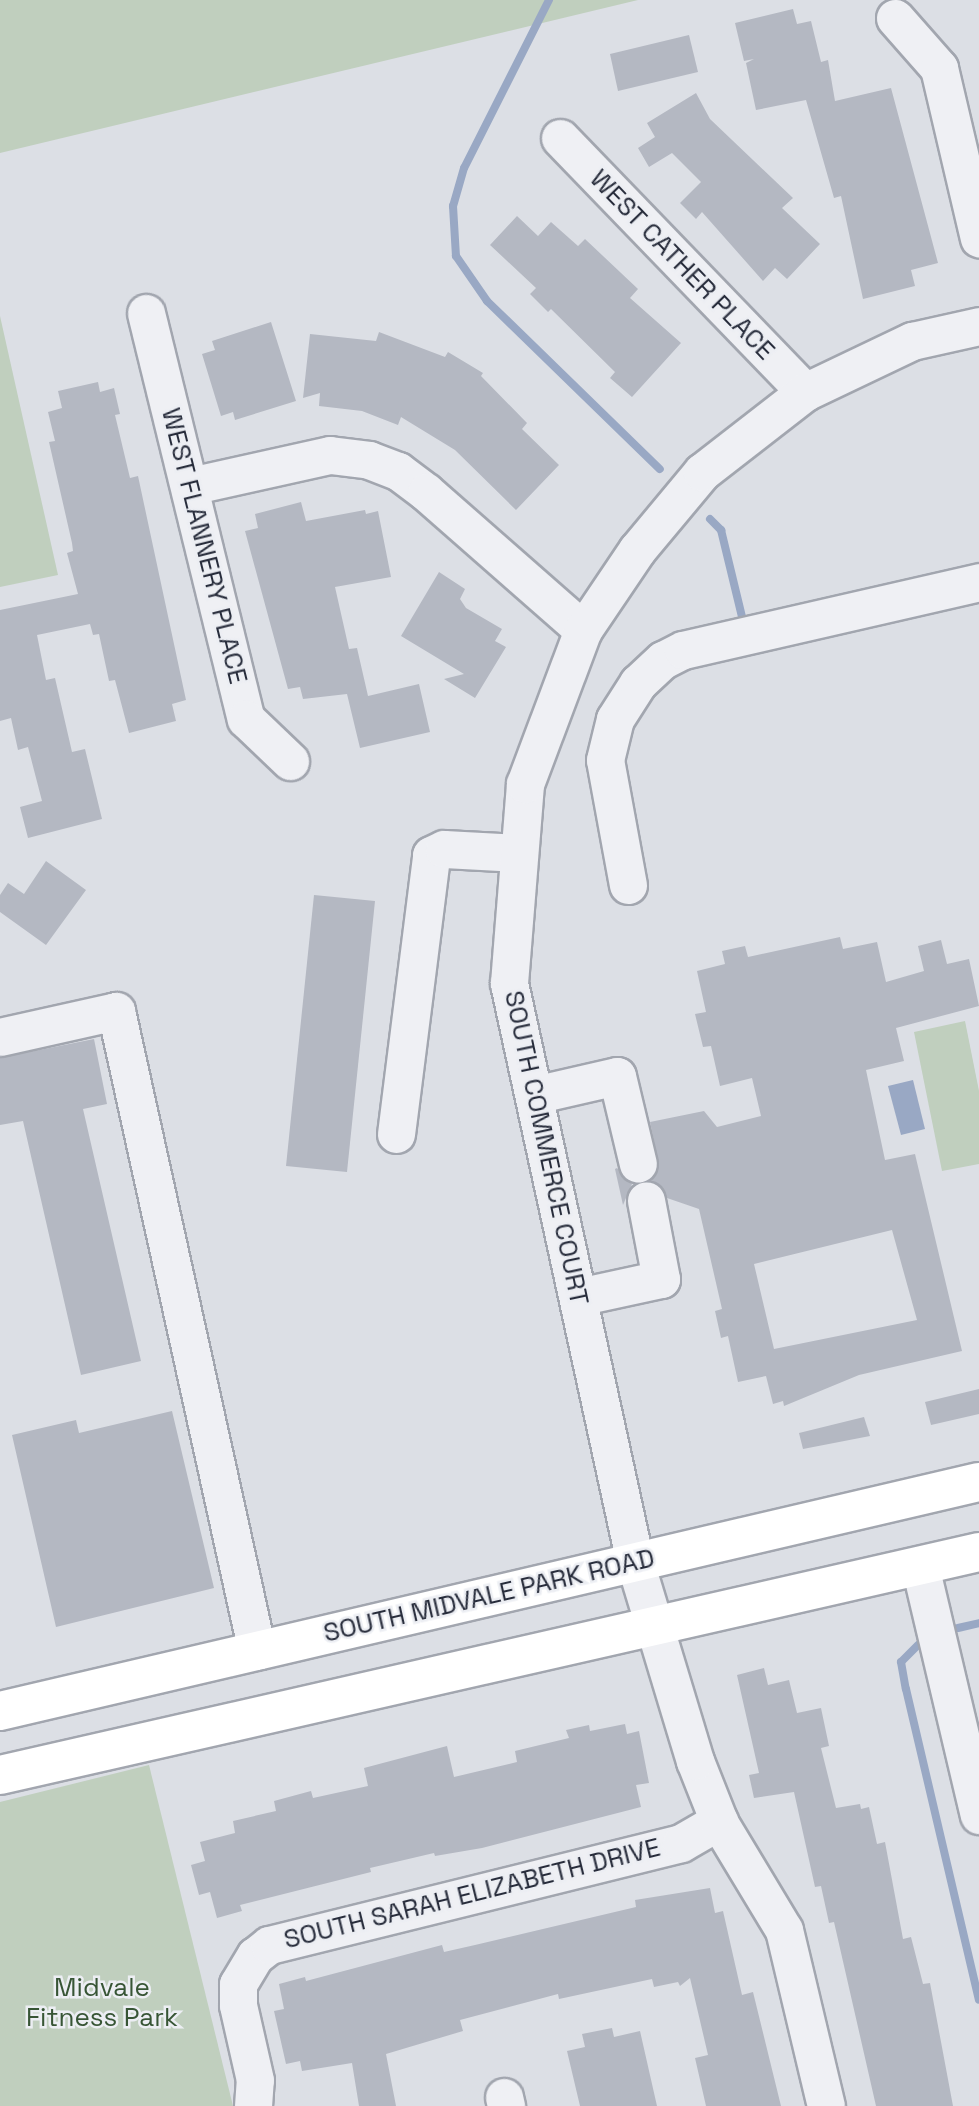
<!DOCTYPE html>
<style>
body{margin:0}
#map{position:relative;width:979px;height:2106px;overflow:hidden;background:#dcdfe5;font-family:"Space Grotesk",sans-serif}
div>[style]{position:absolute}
.green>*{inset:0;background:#c0cfbe}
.water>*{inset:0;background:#99a8c4}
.stream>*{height:8px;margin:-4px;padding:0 4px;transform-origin:4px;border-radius:4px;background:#99a8c4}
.building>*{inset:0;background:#b4b8c2}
.roads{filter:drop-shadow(2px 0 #a2a6af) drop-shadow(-2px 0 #a2a6af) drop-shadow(0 2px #a2a6af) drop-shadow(0 -2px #a2a6af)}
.minor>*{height:37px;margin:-18.5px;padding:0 18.5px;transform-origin:18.5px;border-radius:18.5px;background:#eff0f4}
.major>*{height:38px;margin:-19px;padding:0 19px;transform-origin:19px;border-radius:19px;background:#fff}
span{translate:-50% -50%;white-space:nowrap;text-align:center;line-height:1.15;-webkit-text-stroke:5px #eceef3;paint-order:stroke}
.street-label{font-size:26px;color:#272c3b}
.park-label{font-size:26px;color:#375535}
</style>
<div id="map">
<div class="green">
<i style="clip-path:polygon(0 0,638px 0,0 153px)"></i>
<i style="clip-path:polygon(0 316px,58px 575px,0 587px)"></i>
<i style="clip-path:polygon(965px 1021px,979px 1091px,979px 1164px,942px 1171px,914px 1032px)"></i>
<i style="clip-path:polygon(149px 1765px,233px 2106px,0 2106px,0 1802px)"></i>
</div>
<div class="water">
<i style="clip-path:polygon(913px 1080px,925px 1129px,901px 1135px,888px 1086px)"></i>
</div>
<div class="stream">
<i style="left:549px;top:0;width:188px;rotate:116.8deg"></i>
<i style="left:464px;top:168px;width:40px;rotate:106deg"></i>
<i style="left:453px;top:206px;width:50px;rotate:86.6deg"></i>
<i style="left:456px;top:256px;width:55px;rotate:55.4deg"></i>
<i style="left:487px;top:301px;width:241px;rotate:44.2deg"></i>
<i style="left:710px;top:519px;width:16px;rotate:45deg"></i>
<i style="left:721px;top:530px;width:89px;rotate:76.4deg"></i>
<i style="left:958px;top:1628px;width:22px;rotate:-13deg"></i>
<i style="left:918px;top:1645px;width:24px;rotate:135deg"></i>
<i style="left:901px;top:1662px;width:27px;rotate:80deg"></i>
<i style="left:906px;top:1689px;width:319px;rotate:76.8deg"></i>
</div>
<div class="building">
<i style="clip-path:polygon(793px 9px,797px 24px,811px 21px,821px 62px,828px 60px,835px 101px,891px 88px,938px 263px,911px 270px,915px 286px,863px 299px,841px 196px,834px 198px,806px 100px,756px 110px,746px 63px,754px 59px,744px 61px,735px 23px)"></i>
<i style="clip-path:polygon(689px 35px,698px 72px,618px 91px,610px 54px)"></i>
<i style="clip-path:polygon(696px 93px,710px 119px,793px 198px,782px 208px,820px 244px,787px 279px,775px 268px,763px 281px,702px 212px,696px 219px,680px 203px,701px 182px,672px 153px,649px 167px,638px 148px,655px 137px,647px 123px)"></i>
<i style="clip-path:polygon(517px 216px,538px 236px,551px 222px,578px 246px,585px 239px,638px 289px,630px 298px,681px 343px,632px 397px,610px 378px,615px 372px,551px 309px,548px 312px,530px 294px,536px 288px,490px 245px)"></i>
<i style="clip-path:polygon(271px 322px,296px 401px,235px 420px,233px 412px,221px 416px,202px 354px,215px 350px,212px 341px)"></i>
<i style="clip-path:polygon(379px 332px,445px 357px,448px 352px,483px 373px,481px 376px,527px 423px,522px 429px,559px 465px,516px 510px,455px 450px,401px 417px,398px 425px,362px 411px,319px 406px,320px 393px,303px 398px,310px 334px,376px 341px)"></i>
<i style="clip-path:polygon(98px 382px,100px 392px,114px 388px,120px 414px,115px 415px,130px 478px,138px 476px,186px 700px,172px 704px,176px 721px,129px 733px,115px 680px,109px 681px,99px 634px,93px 635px,90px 624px,37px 635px,46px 680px,55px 678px,72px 752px,85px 749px,102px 819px,28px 838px,20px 807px,42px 801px,28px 747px,18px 750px,11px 718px,0 721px,0 610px,78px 594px,67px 553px,73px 551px,72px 543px,49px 442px,55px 441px,48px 412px,62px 408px,58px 391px)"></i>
<i style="clip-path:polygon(301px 502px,306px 521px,365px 510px,366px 514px,378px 511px,391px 577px,335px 587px,349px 649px,357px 648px,368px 696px,419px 684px,430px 732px,360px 748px,347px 694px,303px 699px,300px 687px,288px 689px,245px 531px,258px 528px,255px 514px)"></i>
<i style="clip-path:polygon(439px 572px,465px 589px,460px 599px,466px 608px,502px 629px,495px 641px,506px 647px,475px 698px,444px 679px,464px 674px,401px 636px)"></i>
<i style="clip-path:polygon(46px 861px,86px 890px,46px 945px,0 912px,0 895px,8px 883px,24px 894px)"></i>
<i style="clip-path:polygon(314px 895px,375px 901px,347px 1172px,286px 1166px)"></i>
<i style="clip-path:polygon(evenodd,840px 937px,843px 949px,877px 942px,886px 982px,924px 971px,918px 946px,941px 940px,947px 964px,969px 959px,979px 1006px,896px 1028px,904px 1061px,866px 1070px,885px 1160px,915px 1154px,962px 1351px,859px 1375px,784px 1406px,783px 1401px,773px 1404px,766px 1376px,738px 1382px,728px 1336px,721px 1338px,715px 1311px,722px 1309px,699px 1209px,667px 1198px,662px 1187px,651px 1180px,658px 1160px,650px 1122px,704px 1111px,717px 1127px,761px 1116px,752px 1078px,720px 1086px,711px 1046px,703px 1047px,695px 1014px,706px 1012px,697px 971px,725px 964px,722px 951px,745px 946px,748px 957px,840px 937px,892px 1230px,917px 1320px,774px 1349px,754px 1264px,892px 1230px)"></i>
<i style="clip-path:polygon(94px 1039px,107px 1104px,83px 1109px,141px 1361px,81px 1375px,23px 1121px,0 1125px,0 1058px)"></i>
<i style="clip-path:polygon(617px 1168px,632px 1184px,623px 1205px,615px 1169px)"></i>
<i style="clip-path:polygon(979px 1389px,979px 1414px,931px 1425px,925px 1402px)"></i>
<i style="clip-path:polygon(172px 1411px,214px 1588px,56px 1627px,12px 1435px,76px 1420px,79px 1433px)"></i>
<i style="clip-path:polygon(864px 1417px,870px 1436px,803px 1449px,799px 1433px)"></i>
<i style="clip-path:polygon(764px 1668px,768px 1685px,789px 1680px,797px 1713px,821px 1708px,829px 1746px,821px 1748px,836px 1808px,860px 1804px,861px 1809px,869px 1807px,877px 1844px,885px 1842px,903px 1939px,911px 1937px,923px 1984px,930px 1983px,953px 2106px,876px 2106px,834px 1922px,829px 1923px,821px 1886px,815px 1887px,794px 1792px,754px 1798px,749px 1775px,759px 1773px,737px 1675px)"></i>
<i style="clip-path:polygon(625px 1724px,627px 1734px,639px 1731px,649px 1783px,636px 1785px,641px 1807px,482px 1848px,435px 1856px,434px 1853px,370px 1868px,371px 1872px,240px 1905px,242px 1911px,217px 1918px,210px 1892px,199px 1895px,191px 1865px,205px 1861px,200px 1842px,235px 1833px,233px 1821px,276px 1811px,274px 1801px,311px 1791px,313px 1798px,368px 1786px,364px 1768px,447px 1746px,454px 1777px,517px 1762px,515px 1751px,569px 1738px,566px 1730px,589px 1725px,590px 1731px)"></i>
<i style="clip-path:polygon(710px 1888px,715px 1913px,723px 1911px,742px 1995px,753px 1992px,781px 2106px,706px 2106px,695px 2058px,708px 2055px,690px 1978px,680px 1986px,678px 1982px,654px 1987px,652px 1979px,559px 1999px,558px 1994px,460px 2020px,463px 2031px,386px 2054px,396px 2106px,359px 2106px,352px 2063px,302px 2071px,300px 2061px,286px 2064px,274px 2011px,284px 2009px,279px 1984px,305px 1977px,306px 1981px,442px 1945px,444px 1952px,475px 1945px,636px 1907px,635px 1900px)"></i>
<i style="clip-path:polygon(612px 2028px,614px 2037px,640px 2031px,657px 2106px,580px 2106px,567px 2051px,585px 2047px,582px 2034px)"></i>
</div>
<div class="roads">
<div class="minor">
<i style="left:895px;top:18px;width:67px;rotate:48.7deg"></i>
<i style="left:939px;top:68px;width:175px;rotate:76.8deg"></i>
<i style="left:560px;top:138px;width:353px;rotate:46deg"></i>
<i style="left:146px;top:313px;width:418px;rotate:76.2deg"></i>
<i style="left:246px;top:719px;width:61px;rotate:43.7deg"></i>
<i style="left:190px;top:486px;width:143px;rotate:-12.5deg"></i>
<i style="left:330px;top:455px;width:39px;rotate:7deg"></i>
<i style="left:369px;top:460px;width:31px;rotate:21deg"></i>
<i style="left:398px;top:471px;width:35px;rotate:37deg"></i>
<i style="left:426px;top:492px;width:209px;rotate:41.3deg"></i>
<i style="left:628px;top:885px;width:127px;rotate:-100.4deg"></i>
<i style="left:605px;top:760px;width:42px;rotate:-76.3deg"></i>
<i style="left:615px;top:719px;width:43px;rotate:-57.4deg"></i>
<i style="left:638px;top:683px;width:34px;rotate:-43deg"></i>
<i style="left:663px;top:660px;width:22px;rotate:-27deg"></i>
<i style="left:683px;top:650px;width:304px;rotate:-12.9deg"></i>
<i style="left:0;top:1037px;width:119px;rotate:-12.6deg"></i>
<i style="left:116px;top:1011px;width:655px;rotate:77.58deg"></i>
<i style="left:534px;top:1095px;width:85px;rotate:-12.9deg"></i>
<i style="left:617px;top:1076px;width:90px;rotate:76.6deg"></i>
<i style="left:396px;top:1134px;width:281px;rotate:-82.8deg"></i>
<i style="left:431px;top:855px;width:14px;rotate:-25deg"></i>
<i style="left:444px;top:849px;width:75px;rotate:3.1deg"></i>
<i style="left:578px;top:1297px;width:85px;rotate:-12.2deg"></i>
<i style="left:661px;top:1279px;width:80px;rotate:-100.8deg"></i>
<i style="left:920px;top:1566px;width:256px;rotate:76.7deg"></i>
<i style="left:504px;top:2097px;width:9px;rotate:77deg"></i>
<i style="left:253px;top:2106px;width:26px;rotate:-86deg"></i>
<i style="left:255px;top:2080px;width:77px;rotate:-102.8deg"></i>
<i style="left:238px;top:2005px;width:21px;rotate:-90deg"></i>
<i style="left:238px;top:1984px;width:33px;rotate:-59deg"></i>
<i style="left:255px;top:1956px;width:18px;rotate:-38deg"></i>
<i style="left:269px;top:1945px;width:424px;rotate:-13.9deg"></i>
<i style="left:681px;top:1843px;width:44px;rotate:-30.1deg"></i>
<i style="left:826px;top:2106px;width:181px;rotate:-103.4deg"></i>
<i style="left:784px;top:1930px;width:124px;rotate:-121.1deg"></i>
<i style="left:720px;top:1824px;width:68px;rotate:-111.6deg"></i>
<i style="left:695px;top:1761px;width:208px;rotate:-106.8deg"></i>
<i style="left:635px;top:1562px;width:593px;rotate:-102.28deg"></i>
<i style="left:509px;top:983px;width:200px;rotate:-85.4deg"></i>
<i style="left:525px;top:784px;width:165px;rotate:-69.4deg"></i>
<i style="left:583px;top:630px;width:97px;rotate:-56deg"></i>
<i style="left:637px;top:550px;width:102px;rotate:-50.2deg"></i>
<i style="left:702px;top:472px;width:130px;rotate:-37.8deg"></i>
<i style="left:805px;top:392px;width:119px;rotate:-25.5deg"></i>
<i style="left:912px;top:341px;width:69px;rotate:-12.6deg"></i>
</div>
<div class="major">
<i style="left:0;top:1711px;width:1005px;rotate:-13.17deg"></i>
<i style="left:0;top:1775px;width:1004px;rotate:-12.83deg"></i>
</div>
</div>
<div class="street-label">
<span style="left:682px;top:265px;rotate:46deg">WEST CATHER PLACE</span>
<span style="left:204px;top:546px;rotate:76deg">WEST FLANNERY PLACE</span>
<span style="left:546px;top:1148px;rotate:78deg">SOUTH COMMERCE COURT</span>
<span style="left:489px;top:1596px;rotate:-13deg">SOUTH MIDVALE PARK ROAD</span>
<span style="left:472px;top:1894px;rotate:-14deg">SOUTH SARAH ELIZABETH DRIVE</span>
</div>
<div class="park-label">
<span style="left:102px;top:2003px">Midvale<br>Fitness Park</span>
</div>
</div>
